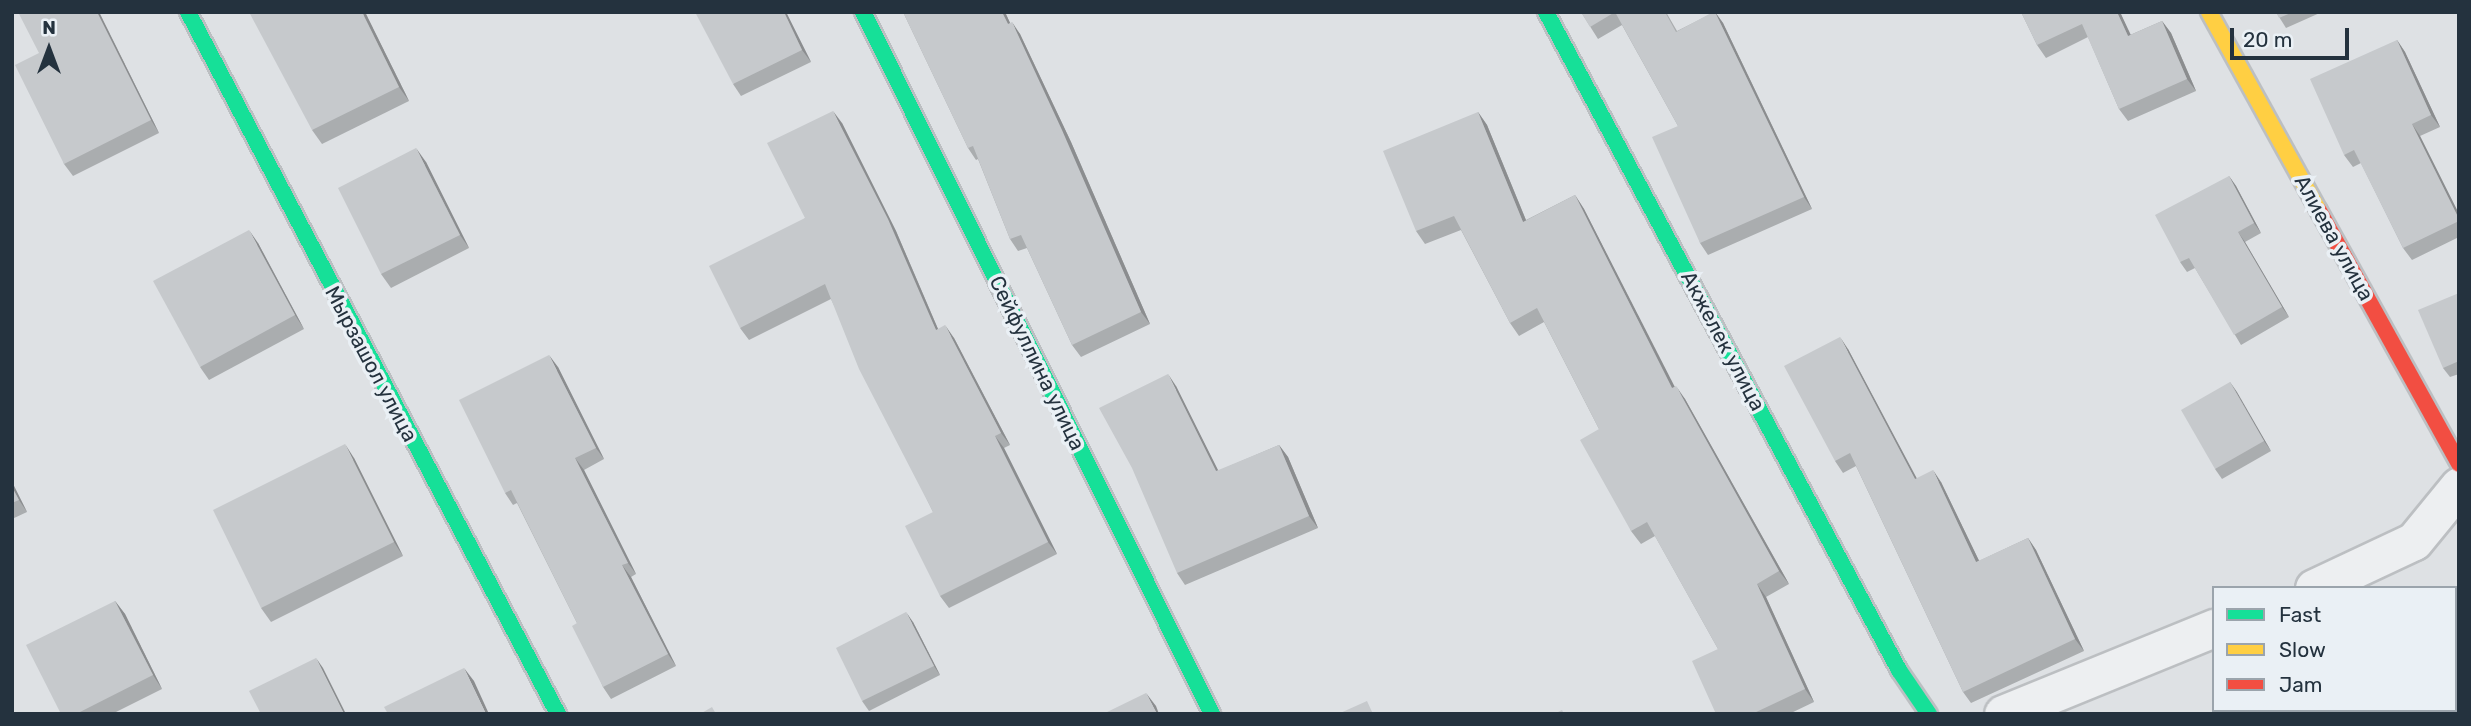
<!DOCTYPE html>
<meta charset="utf-8">
<style>
body{margin:0}
#map{position:relative;width:2471px;height:726px;overflow:hidden;background:#dee1e4;font-family:Rubik,sans-serif}
div>[style]{position:absolute}
.roads{filter:drop-shadow(2px 0 #bcbfc2) drop-shadow(-2px 0 #bcbfc2) drop-shadow(0 2px #bcbfc2) drop-shadow(0 -2px #bcbfc2)}
.street>*{height:37px;margin:-18.5px;padding:0 18.5px;transform-origin:18.5px;border-radius:18.5px;background:#edeff1}
.fast>*{height:16px;margin:-8px;padding:0 8px;transform-origin:8px;border-radius:8px;background:#16e098}
.slow>*{height:16px;margin:-8px;padding:0 8px;transform-origin:8px;border-radius:8px;background:#ffcf43}
.jam>*{height:16px;margin:-8px;padding:0 8px;transform-origin:8px;border-radius:8px;background:#f24e42}
.wall>*{inset:0;background:#aaadaf}
.shaded-wall>*{inset:0;background:#8b8d8f}
.building>*{inset:0;background:#c6c9cc}
span{translate:-50% -50%;white-space:nowrap;text-align:center;line-height:1.15;-webkit-text-stroke:7px #eaf0f5;paint-order:stroke}
.street-label{font-size:21px;color:#24323e}
.frame{position:absolute;inset:0;border:14px solid #24323e;pointer-events:none}
.legend{position:absolute;left:2212px;top:586px;width:245px;height:126px;box-sizing:border-box;background:#eaf0f5;border:2px solid #9ba4ac;margin:0;padding:9px 12px;list-style:none;font-size:21px;color:#24323e}
.legend li{display:flex;align-items:center;gap:14px;height:35px}
.legend b{width:35px;border:2px solid #9ba4ac}
.north{position:absolute;left:14px;top:14px;width:70px;height:70px;-webkit-text-stroke:5px #eaf0f5;paint-order:stroke;rotate:0deg;font-size:19px;font-weight:700;line-height:28px;text-align:center;color:#24323e}
.north::after{content:'';display:block;margin:auto;width:24px;height:32px;background:#24323e;clip-path:polygon(50% 0,100% 100%,50% 72%,0 100%)}
.scale{position:absolute;left:2230px;top:28px;width:119px;height:32px;box-sizing:border-box;border:4px solid #24323e;border-top:0;padding-left:9px;font-size:21px;line-height:24px;white-space:nowrap;color:#24323e;-webkit-text-stroke:5px #eaf0f5;paint-order:stroke}
</style>
<div id="map">
<div class="roads">
<div class="street">
<i style="left:2314px;top:588px;width:110px;rotate:-25.2deg"></i>
<i style="left:2414px;top:541px;width:71px;rotate:-50.7deg"></i>
<i style="left:2003px;top:714px;width:228px;rotate:-22.2deg"></i>
</div>
<div class="fast">
<i style="left:188px;top:12px;width:794px;rotate:62.21deg"></i>
<i style="left:863px;top:12px;width:784px;rotate:63.57deg"></i>
<i style="left:1546px;top:12px;width:747px;rotate:61.79deg"></i>
<i style="left:1899px;top:670px;width:53px;rotate:55.7deg"></i>
</div>
<div class="slow">
<i style="left:2209px;top:12px;width:227px;rotate:61.1deg"></i>
</div>
<div class="jam">
<i style="left:2319px;top:211px;width:289px;rotate:61deg"></i>
</div>
</div>
<div class="wall">
<i style="clip-path:polygon(99px 12px,159px 133px,73px 176px,64px 164px,39px 53px)"></i>
<i style="clip-path:polygon(365px 12px,409px 101px,322px 144px,312px 130px)"></i>
<i style="clip-path:polygon(786px 12px,811px 62px,741px 96px,733px 84px)"></i>
<i style="clip-path:polygon(903px 12px,1005px 12px,1010px 23px,1020px 34px,1071px 142px,1150px 324px,1081px 357px,1072px 345px,1027px 248px,1018px 251px,1010px 239px,978px 159px,976px 160px,968px 148px)"></i>
<i style="clip-path:polygon(1581px 12px,1666px 12px,1677px 31px,1715px 12px,1723px 23px,1812px 209px,1708px 255px,1700px 243px,1678px 126px,1622px 25px,1598px 39px)"></i>
<i style="clip-path:polygon(2021px 12px,2120px 12px,2130px 35px,2162px 21px,2171px 33px,2196px 91px,2128px 121px,2119px 109px,2088px 37px,2046px 58px,2037px 45px)"></i>
<i style="clip-path:polygon(2276px 12px,2322px 12px,2286px 28px)"></i>
<i style="clip-path:polygon(2397px 40px,2405px 52px,2440px 127px,2420px 136px,2459px 214px,2459px 237px,2412px 260px,2403px 248px,2361px 163px,2353px 167px,2344px 155px)"></i>
<i style="clip-path:polygon(1478px 112px,1487px 125px,1526px 220px,1575px 195px,1584px 209px,1674px 387px,1685px 399px,1789px 584px,1766px 597px,1814px 702px,1789px 714px,1716px 714px,1718px 649px,1655px 536px,1641px 544px,1631px 531px,1599px 429px,1544px 322px,1519px 336px,1510px 323px,1461px 230px,1425px 244px,1416px 231px)"></i>
<i style="clip-path:polygon(842px 123px,896px 231px,938px 329px,954px 338px,1010px 445px,1004px 448px,1057px 554px,949px 608px,940px 596px,933px 512px,831px 299px,749px 340px,740px 328px,805px 218px)"></i>
<i style="clip-path:polygon(426px 162px,469px 248px,391px 288px,381px 274px)"></i>
<i style="clip-path:polygon(2229px 176px,2236px 186px,2261px 233px,2245px 242px,2289px 317px,2241px 345px,2195px 268px,2187px 272px,2180px 262px)"></i>
<i style="clip-path:polygon(258px 243px,304px 329px,209px 380px,200px 367px)"></i>
<i style="clip-path:polygon(2459px 293px,2459px 374px,2450px 377px,2443px 368px)"></i>
<i style="clip-path:polygon(1848px 349px,1916px 478px,1941px 482px,1979px 561px,2028px 538px,2036px 550px,2084px 651px,1971px 703px,1963px 692px,1856px 466px,1843px 473px,1835px 461px)"></i>
<i style="clip-path:polygon(558px 367px,604px 459px,584px 470px,636px 574px,631px 577px,676px 666px,611px 699px,603px 687px,577px 623px,517px 503px,513px 505px,505px 493px)"></i>
<i style="clip-path:polygon(2230px 382px,2271px 451px,2222px 479px,2215px 469px)"></i>
<i style="clip-path:polygon(1176px 386px,1218px 471px,1279px 445px,1288px 457px,1318px 528px,1185px 585px,1177px 573px)"></i>
<i style="clip-path:polygon(354px 458px,403px 556px,271px 622px,261px 608px)"></i>
<i style="clip-path:polygon(12px 482px,27px 512px,12px 519px)"></i>
<i style="clip-path:polygon(115px 601px,125px 614px,162px 689px,112px 714px,61px 714px)"></i>
<i style="clip-path:polygon(913px 622px,940px 675px,869px 711px,862px 701px)"></i>
</div>
<div class="shaded-wall">
<i style="clip-path:polygon(97px 12px,99px 12px,159px 133px,151px 120px)"></i>
<i style="clip-path:polygon(362px 12px,365px 12px,409px 101px,399px 87px)"></i>
<i style="clip-path:polygon(784px 12px,786px 12px,811px 62px,802px 50px)"></i>
<i style="clip-path:polygon(1002px 12px,1005px 12px,1016px 36px,1008px 24px)"></i>
<i style="clip-path:polygon(1715px 12px,1723px 23px,1812px 209px,1804px 197px)"></i>
<i style="clip-path:polygon(2117px 12px,2120px 12px,2137px 48px,2128px 36px)"></i>
<i style="clip-path:polygon(2162px 21px,2171px 33px,2196px 91px,2187px 79px)"></i>
<i style="clip-path:polygon(1012px 22px,1020px 34px,1071px 142px,1150px 324px,1141px 312px)"></i>
<i style="clip-path:polygon(2397px 40px,2405px 52px,2440px 127px,2431px 115px)"></i>
<i style="clip-path:polygon(833px 111px,842px 123px,896px 231px,944px 343px,936px 330px)"></i>
<i style="clip-path:polygon(1478px 112px,1487px 125px,1532px 235px,1523px 222px)"></i>
<i style="clip-path:polygon(2412px 124px,2420px 136px,2459px 214px,2459px 219px)"></i>
<i style="clip-path:polygon(416px 148px,426px 162px,469px 248px,460px 235px)"></i>
<i style="clip-path:polygon(2229px 176px,2236px 186px,2261px 233px,2254px 223px)"></i>
<i style="clip-path:polygon(1575px 195px,1584px 209px,1682px 401px,1672px 388px)"></i>
<i style="clip-path:polygon(249px 230px,258px 243px,304px 329px,295px 315px)"></i>
<i style="clip-path:polygon(2238px 232px,2245px 242px,2289px 317px,2282px 307px)"></i>
<i style="clip-path:polygon(945px 325px,954px 338px,1010px 445px,1001px 433px)"></i>
<i style="clip-path:polygon(1840px 337px,1848px 349px,1923px 490px,1915px 479px)"></i>
<i style="clip-path:polygon(549px 355px,558px 367px,604px 459px,596px 448px)"></i>
<i style="clip-path:polygon(1168px 374px,1176px 386px,1225px 484px,1216px 471px)"></i>
<i style="clip-path:polygon(2230px 382px,2237px 392px,2271px 451px,2264px 441px)"></i>
<i style="clip-path:polygon(1676px 386px,1685px 399px,1789px 584px,1779px 571px)"></i>
<i style="clip-path:polygon(995px 436px,1004px 448px,1057px 554px,1048px 542px)"></i>
<i style="clip-path:polygon(345px 444px,354px 458px,403px 556px,394px 542px)"></i>
<i style="clip-path:polygon(1279px 445px,1288px 457px,1318px 528px,1309px 516px)"></i>
<i style="clip-path:polygon(575px 458px,584px 470px,636px 574px,628px 563px)"></i>
<i style="clip-path:polygon(1933px 470px,1941px 482px,1985px 573px,1976px 562px)"></i>
<i style="clip-path:polygon(12px 482px,27px 512px,19px 500px,12px 487px)"></i>
<i style="clip-path:polygon(2028px 538px,2036px 550px,2084px 651px,2075px 639px)"></i>
<i style="clip-path:polygon(622px 565px,631px 577px,676px 666px,668px 654px)"></i>
<i style="clip-path:polygon(1757px 584px,1766px 597px,1814px 702px,1805px 689px)"></i>
<i style="clip-path:polygon(115px 601px,125px 614px,162px 689px,153px 675px)"></i>
<i style="clip-path:polygon(906px 612px,913px 622px,940px 675px,934px 666px)"></i>
<i style="clip-path:polygon(316px 658px,323px 668px,346px 714px,344px 714px)"></i>
<i style="clip-path:polygon(464px 668px,474px 681px,489px 714px,486px 714px)"></i>
<i style="clip-path:polygon(1146px 693px,1156px 706px,1159px 714px,1157px 714px)"></i>
</div>
<div class="building">
<i style="clip-path:polygon(18px 12px,97px 12px,151px 120px,64px 164px,15px 65px,39px 53px)"></i>
<i style="clip-path:polygon(249px 12px,362px 12px,399px 87px,312px 130px)"></i>
<i style="clip-path:polygon(695px 12px,784px 12px,802px 50px,733px 84px)"></i>
<i style="clip-path:polygon(903px 12px,1002px 12px,1008px 24px,1012px 22px,1062px 130px,1141px 312px,1072px 345px,1021px 235px,1010px 239px,973px 146px,968px 148px)"></i>
<i style="clip-path:polygon(1581px 12px,1615px 12px,1590px 27px)"></i>
<i style="clip-path:polygon(1615px 12px,1665px 12px,1676px 32px,1713px 12px,1715px 12px,1804px 197px,1700px 243px,1652px 137px,1678px 126px)"></i>
<i style="clip-path:polygon(2021px 12px,2117px 12px,2128px 36px,2162px 21px,2187px 79px,2119px 109px,2082px 24px,2037px 45px)"></i>
<i style="clip-path:polygon(2276px 12px,2293px 12px,2279px 18px)"></i>
<i style="clip-path:polygon(2397px 40px,2431px 115px,2412px 124px,2459px 219px,2459px 221px,2403px 248px,2354px 150px,2344px 155px,2310px 79px)"></i>
<i style="clip-path:polygon(833px 111px,888px 219px,936px 330px,945px 325px,1001px 433px,995px 436px,1048px 542px,940px 596px,905px 526px,933px 512px,859px 369px,825px 284px,740px 328px,709px 266px,805px 218px,767px 143px)"></i>
<i style="clip-path:polygon(1478px 112px,1523px 222px,1575px 195px,1672px 388px,1676px 386px,1779px 571px,1757px 584px,1805px 689px,1752px 714px,1716px 714px,1692px 661px,1718px 649px,1647px 522px,1631px 531px,1580px 440px,1599px 429px,1537px 308px,1510px 323px,1454px 216px,1416px 231px,1383px 151px)"></i>
<i style="clip-path:polygon(416px 148px,460px 235px,381px 274px,338px 188px)"></i>
<i style="clip-path:polygon(2229px 176px,2254px 223px,2238px 232px,2282px 307px,2234px 335px,2189px 258px,2180px 262px,2155px 215px)"></i>
<i style="clip-path:polygon(249px 230px,295px 315px,200px 367px,153px 281px)"></i>
<i style="clip-path:polygon(2459px 293px,2459px 361px,2443px 368px,2418px 310px)"></i>
<i style="clip-path:polygon(1840px 337px,1915px 479px,1933px 470px,1976px 562px,2028px 538px,2075px 639px,1963px 692px,1850px 453px,1835px 461px,1784px 366px)"></i>
<i style="clip-path:polygon(549px 355px,596px 448px,575px 458px,628px 563px,622px 565px,668px 654px,603px 687px,572px 626px,577px 623px,511px 490px,505px 493px,459px 400px)"></i>
<i style="clip-path:polygon(1168px 374px,1216px 471px,1279px 445px,1309px 516px,1177px 573px,1132px 468px,1099px 408px)"></i>
<i style="clip-path:polygon(2230px 382px,2264px 441px,2215px 469px,2181px 410px)"></i>
<i style="clip-path:polygon(345px 444px,394px 542px,261px 608px,213px 510px)"></i>
<i style="clip-path:polygon(12px 487px,19px 500px,12px 503px)"></i>
<i style="clip-path:polygon(115px 601px,153px 675px,76px 714px,61px 714px,26px 645px)"></i>
<i style="clip-path:polygon(906px 612px,934px 666px,862px 701px,836px 648px)"></i>
<i style="clip-path:polygon(316px 658px,344px 714px,261px 714px,249px 691px)"></i>
<i style="clip-path:polygon(464px 668px,486px 714px,388px 714px,384px 707px)"></i>
<i style="clip-path:polygon(1146px 693px,1157px 714px,1103px 714px)"></i>
<i style="clip-path:polygon(1367px 701px,1373px 714px,1338px 714px)"></i>
<i style="clip-path:polygon(712px 707px,716px 714px,700px 714px)"></i>
<i style="clip-path:polygon(1562px 710px,1564px 714px,1554px 714px)"></i>
</div>
<div class="street-label">
<span style="left:2334px;top:238px;rotate:61deg">Алиева улица</span>
<span style="left:1723px;top:341px;rotate:62deg">Акжелек улица</span>
<span style="left:1037px;top:363px;rotate:64deg">Сейфуллина улица</span>
<span style="left:371px;top:364px;rotate:62deg">Мырзашол улица</span>
</div>
<div class="frame"></div>
<ul class="legend">
<li><b style="height:9px;background:#16e098"></b>Fast</li>
<li><b style="height:9px;background:#ffcf43"></b>Slow</li>
<li><b style="height:9px;background:#f24e42"></b>Jam</li>
</ul>
<div class="north">N</div>
<div class="scale">20 m</div>
</div>
